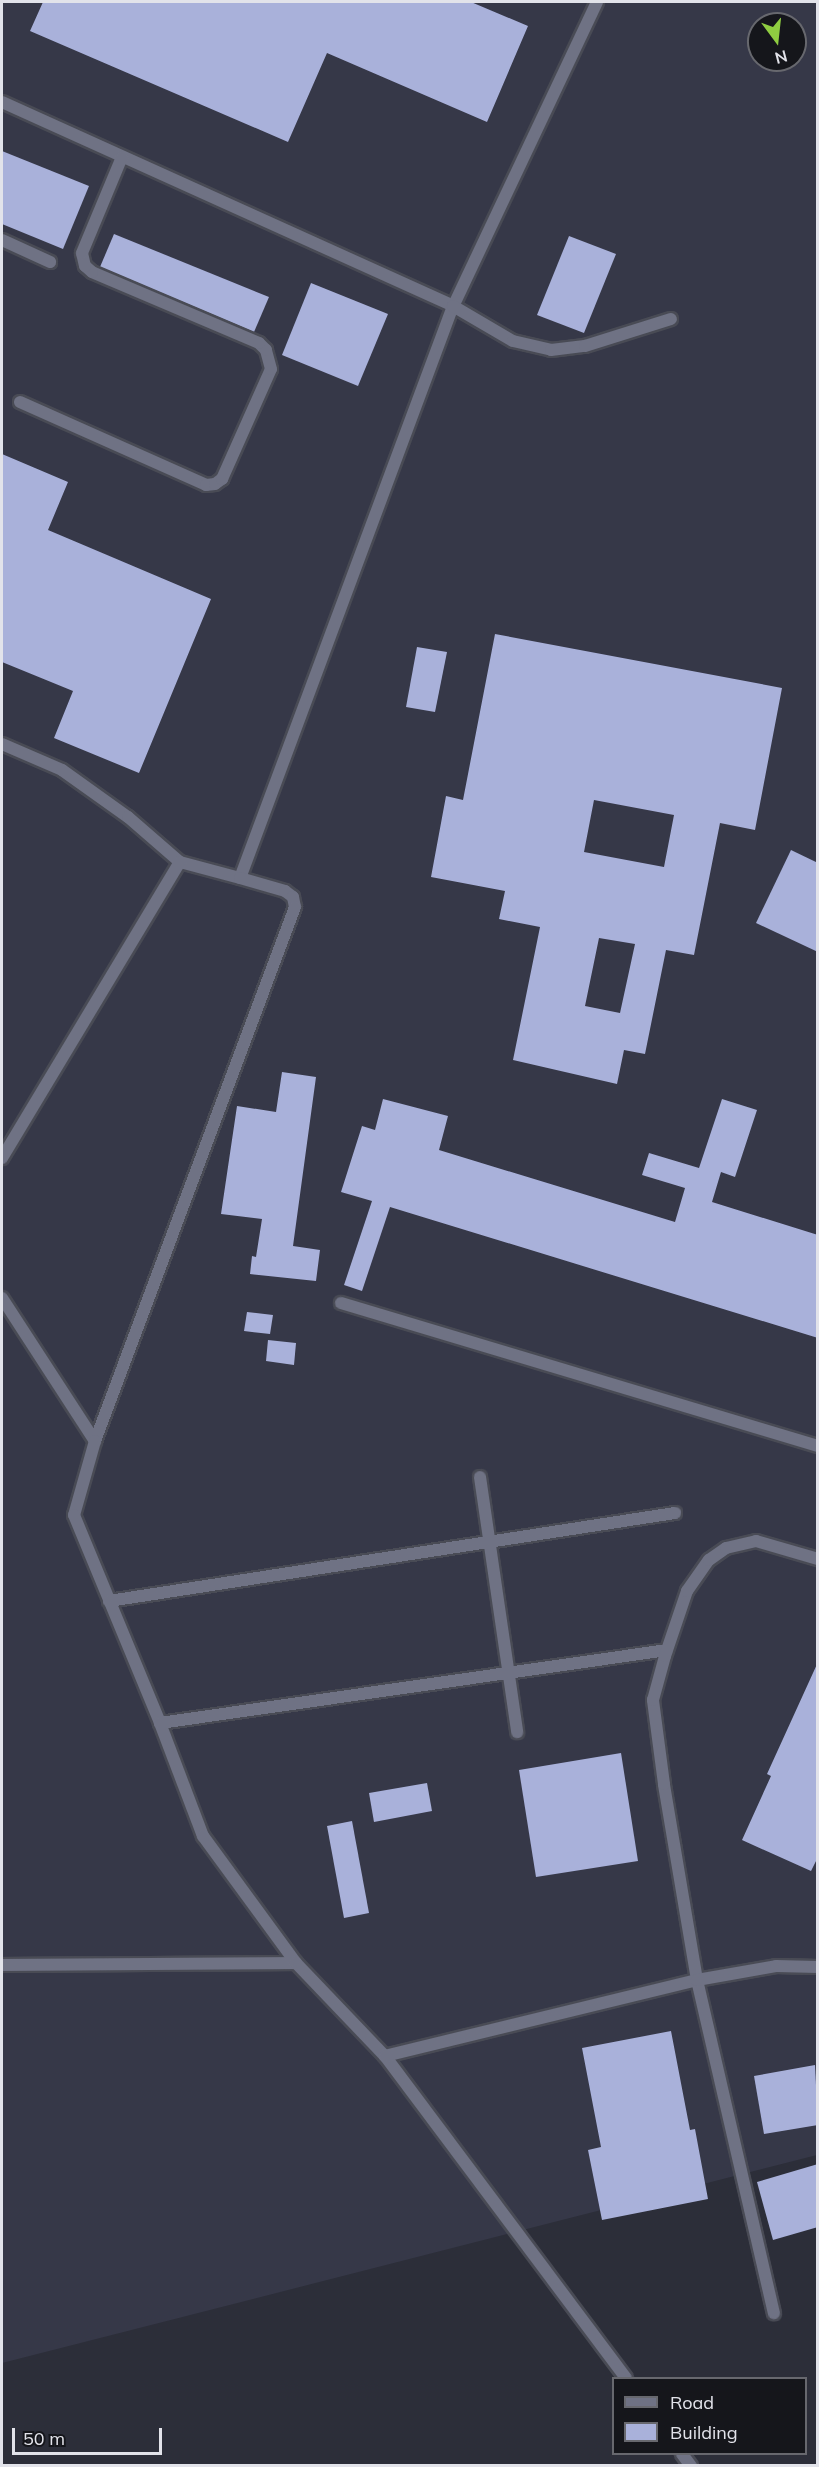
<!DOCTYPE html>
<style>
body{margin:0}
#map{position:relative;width:819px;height:2467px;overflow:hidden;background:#2c2e39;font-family:Mulish,sans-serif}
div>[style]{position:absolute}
.built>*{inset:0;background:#363848}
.building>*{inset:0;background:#a9b1da}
.roads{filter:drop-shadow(2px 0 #494b55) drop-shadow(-2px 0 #494b55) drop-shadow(0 2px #494b55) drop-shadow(0 -2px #494b55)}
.service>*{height:12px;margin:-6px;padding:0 6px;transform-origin:6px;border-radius:6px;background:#6f7284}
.minor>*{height:12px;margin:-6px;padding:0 6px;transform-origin:6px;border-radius:6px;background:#6f7284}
span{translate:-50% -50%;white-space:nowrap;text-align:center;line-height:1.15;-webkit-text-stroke:6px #15161b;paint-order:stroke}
.frame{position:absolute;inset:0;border:3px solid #e2e3ea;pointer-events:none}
.legend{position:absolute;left:612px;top:2377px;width:195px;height:78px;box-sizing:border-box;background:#15161b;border:2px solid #67686e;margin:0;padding:8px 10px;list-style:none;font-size:18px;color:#e2e3ea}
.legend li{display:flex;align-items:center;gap:12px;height:30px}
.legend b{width:30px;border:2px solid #67686e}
.north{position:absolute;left:747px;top:12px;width:60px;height:60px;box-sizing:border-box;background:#15161b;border:2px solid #67686e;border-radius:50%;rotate:165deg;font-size:16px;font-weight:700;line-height:24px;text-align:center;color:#e2e3ea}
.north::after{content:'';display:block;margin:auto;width:21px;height:27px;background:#8fcd41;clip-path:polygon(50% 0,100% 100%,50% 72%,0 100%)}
.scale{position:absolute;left:12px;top:2428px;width:150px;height:27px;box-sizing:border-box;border:3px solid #e2e3ea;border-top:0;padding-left:8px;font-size:18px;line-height:21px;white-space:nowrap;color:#e2e3ea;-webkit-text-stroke:4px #15161b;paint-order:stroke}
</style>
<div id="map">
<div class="built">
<i style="clip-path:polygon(evenodd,2px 2px,817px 2px,817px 2155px,2px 2363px,2px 2px,759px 24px,795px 24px,795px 60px,759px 60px,759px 24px)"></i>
</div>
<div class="building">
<i style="clip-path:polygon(43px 2px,471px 2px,528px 26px,487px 122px,327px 53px,288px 142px,30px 31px)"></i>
<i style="clip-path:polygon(2px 151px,89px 186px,63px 249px,2px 224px)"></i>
<i style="clip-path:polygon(114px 234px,269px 297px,254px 332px,100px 267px)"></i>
<i style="clip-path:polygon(569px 236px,616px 254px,584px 333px,537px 315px)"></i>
<i style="clip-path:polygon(311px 283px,388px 314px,358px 386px,282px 355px)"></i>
<i style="clip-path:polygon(2px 454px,68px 482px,48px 530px,211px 599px,139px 773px,54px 738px,73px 691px,2px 662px)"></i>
<i style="clip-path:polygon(evenodd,495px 634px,782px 688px,755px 830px,720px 823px,694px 955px,666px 950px,645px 1054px,624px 1050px,617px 1084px,513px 1060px,540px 927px,499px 919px,505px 891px,431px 877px,446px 796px,463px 800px,495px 634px,594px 800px,674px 815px,664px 867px,584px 852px,594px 800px,495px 634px,599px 938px,635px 944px,620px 1013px,585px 1006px,599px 938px)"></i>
<i style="clip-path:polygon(417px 647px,447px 652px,435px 712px,406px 707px)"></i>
<i style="clip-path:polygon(791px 850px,818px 863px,818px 952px,756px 923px)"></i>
<i style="clip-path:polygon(282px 1072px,316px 1077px,293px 1246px,320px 1250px,316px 1281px,250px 1274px,252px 1256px,256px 1257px,262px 1219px,221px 1214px,237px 1106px,276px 1112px)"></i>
<i style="clip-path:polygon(383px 1099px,448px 1116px,439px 1150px,675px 1222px,685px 1188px,642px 1175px,649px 1153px,699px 1168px,722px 1099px,757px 1110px,735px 1177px,721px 1172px,712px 1202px,818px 1235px,818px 1338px,390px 1207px,362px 1291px,344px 1285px,372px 1201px,341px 1192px,362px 1126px,375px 1130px)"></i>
<i style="clip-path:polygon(247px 1312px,273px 1315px,270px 1334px,244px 1331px)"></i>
<i style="clip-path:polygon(268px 1340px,296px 1343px,294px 1365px,266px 1361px)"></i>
<i style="clip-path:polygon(818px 1662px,818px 1857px,811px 1871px,742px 1840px,771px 1776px,767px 1774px)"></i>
<i style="clip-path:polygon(621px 1753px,638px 1861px,536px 1877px,519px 1770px)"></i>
<i style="clip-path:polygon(427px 1783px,432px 1811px,374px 1822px,369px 1793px)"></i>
<i style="clip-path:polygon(352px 1821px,369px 1913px,344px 1918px,327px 1826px)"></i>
<i style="clip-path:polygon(671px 2031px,690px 2130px,695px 2129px,708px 2199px,602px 2220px,588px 2150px,601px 2147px,582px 2048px)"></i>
<i style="clip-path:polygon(815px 2065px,818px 2125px,764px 2134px,754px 2076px)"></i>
<i style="clip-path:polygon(818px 2164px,818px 2227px,773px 2240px,757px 2182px)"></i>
</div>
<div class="roads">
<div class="service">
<i style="left:2px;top:102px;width:495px;rotate:24.3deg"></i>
<i style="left:2px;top:240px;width:53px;rotate:24.6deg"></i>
<i style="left:20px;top:402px;width:204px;rotate:24deg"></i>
<i style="left:206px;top:485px;width:9px;rotate:-6deg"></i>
<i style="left:215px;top:484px;width:9px;rotate:-36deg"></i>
<i style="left:222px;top:479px;width:120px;rotate:-66deg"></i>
<i style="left:271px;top:369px;width:20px;rotate:-105deg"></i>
<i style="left:266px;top:350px;width:10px;rotate:-135deg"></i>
<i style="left:259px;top:343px;width:181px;rotate:-157deg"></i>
<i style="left:92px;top:272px;width:9px;rotate:-139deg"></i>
<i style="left:85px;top:266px;width:13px;rotate:-103deg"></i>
<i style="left:82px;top:253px;width:104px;rotate:-67.4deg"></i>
<i style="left:2px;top:744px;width:65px;rotate:23.4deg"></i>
<i style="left:62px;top:770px;width:81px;rotate:35.5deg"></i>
<i style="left:128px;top:817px;width:69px;rotate:40.9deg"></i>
<i style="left:180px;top:862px;width:62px;rotate:14.9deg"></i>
<i style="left:2px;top:1158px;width:345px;rotate:-59deg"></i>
<i style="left:2px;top:1298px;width:171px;rotate:57deg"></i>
<i style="left:341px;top:1303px;width:498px;rotate:16.7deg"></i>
<i style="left:2px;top:1965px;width:294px;rotate:-0.4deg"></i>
<i style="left:697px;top:1980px;width:342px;rotate:77deg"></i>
</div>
<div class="minor">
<i style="left:597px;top:2px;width:336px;rotate:115.3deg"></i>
<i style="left:453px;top:306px;width:610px;rotate:110.42deg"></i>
<i style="left:240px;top:878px;width:47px;rotate:16.1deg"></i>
<i style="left:285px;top:891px;width:10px;rotate:37deg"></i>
<i style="left:293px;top:897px;width:10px;rotate:79deg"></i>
<i style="left:295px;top:907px;width:570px;rotate:110.53deg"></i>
<i style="left:95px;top:1441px;width:77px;rotate:105.8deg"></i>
<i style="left:74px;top:1515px;width:225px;rotate:67.5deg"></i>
<i style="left:160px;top:1723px;width:121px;rotate:69.2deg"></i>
<i style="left:203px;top:1836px;width:157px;rotate:53.8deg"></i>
<i style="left:296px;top:1963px;width:129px;rotate:46.3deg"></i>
<i style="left:385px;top:2056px;width:402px;rotate:53.2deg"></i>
<i style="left:453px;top:306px;width:69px;rotate:30.3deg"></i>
<i style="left:513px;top:341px;width:39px;rotate:13deg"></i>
<i style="left:551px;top:350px;width:34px;rotate:-7deg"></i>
<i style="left:585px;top:346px;width:90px;rotate:-17.4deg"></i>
<i style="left:480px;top:1477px;width:258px;rotate:81.7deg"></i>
<i style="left:109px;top:1601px;width:573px;rotate:-8.84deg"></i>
<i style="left:160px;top:1723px;width:512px;rotate:-8.19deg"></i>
<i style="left:697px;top:1980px;width:199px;rotate:-99.6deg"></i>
<i style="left:664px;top:1784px;width:85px;rotate:-97.5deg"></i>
<i style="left:653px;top:1700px;width:46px;rotate:-74.7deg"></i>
<i style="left:665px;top:1656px;width:69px;rotate:-71.3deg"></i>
<i style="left:687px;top:1591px;width:38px;rotate:-55deg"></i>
<i style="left:709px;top:1560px;width:21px;rotate:-35deg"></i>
<i style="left:726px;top:1548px;width:31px;rotate:-13deg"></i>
<i style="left:756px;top:1541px;width:65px;rotate:16.2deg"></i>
<i style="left:385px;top:2056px;width:321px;rotate:-13.7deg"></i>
<i style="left:697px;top:1980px;width:80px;rotate:-10deg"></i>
<i style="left:776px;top:1966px;width:42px;rotate:1.4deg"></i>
<i style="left:682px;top:2454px;width:15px;rotate:53deg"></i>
</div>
</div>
<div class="frame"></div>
<ul class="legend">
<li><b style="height:8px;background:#6f7284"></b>Road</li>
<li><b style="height:16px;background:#a9b1da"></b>Building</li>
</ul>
<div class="north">N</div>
<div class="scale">50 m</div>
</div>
